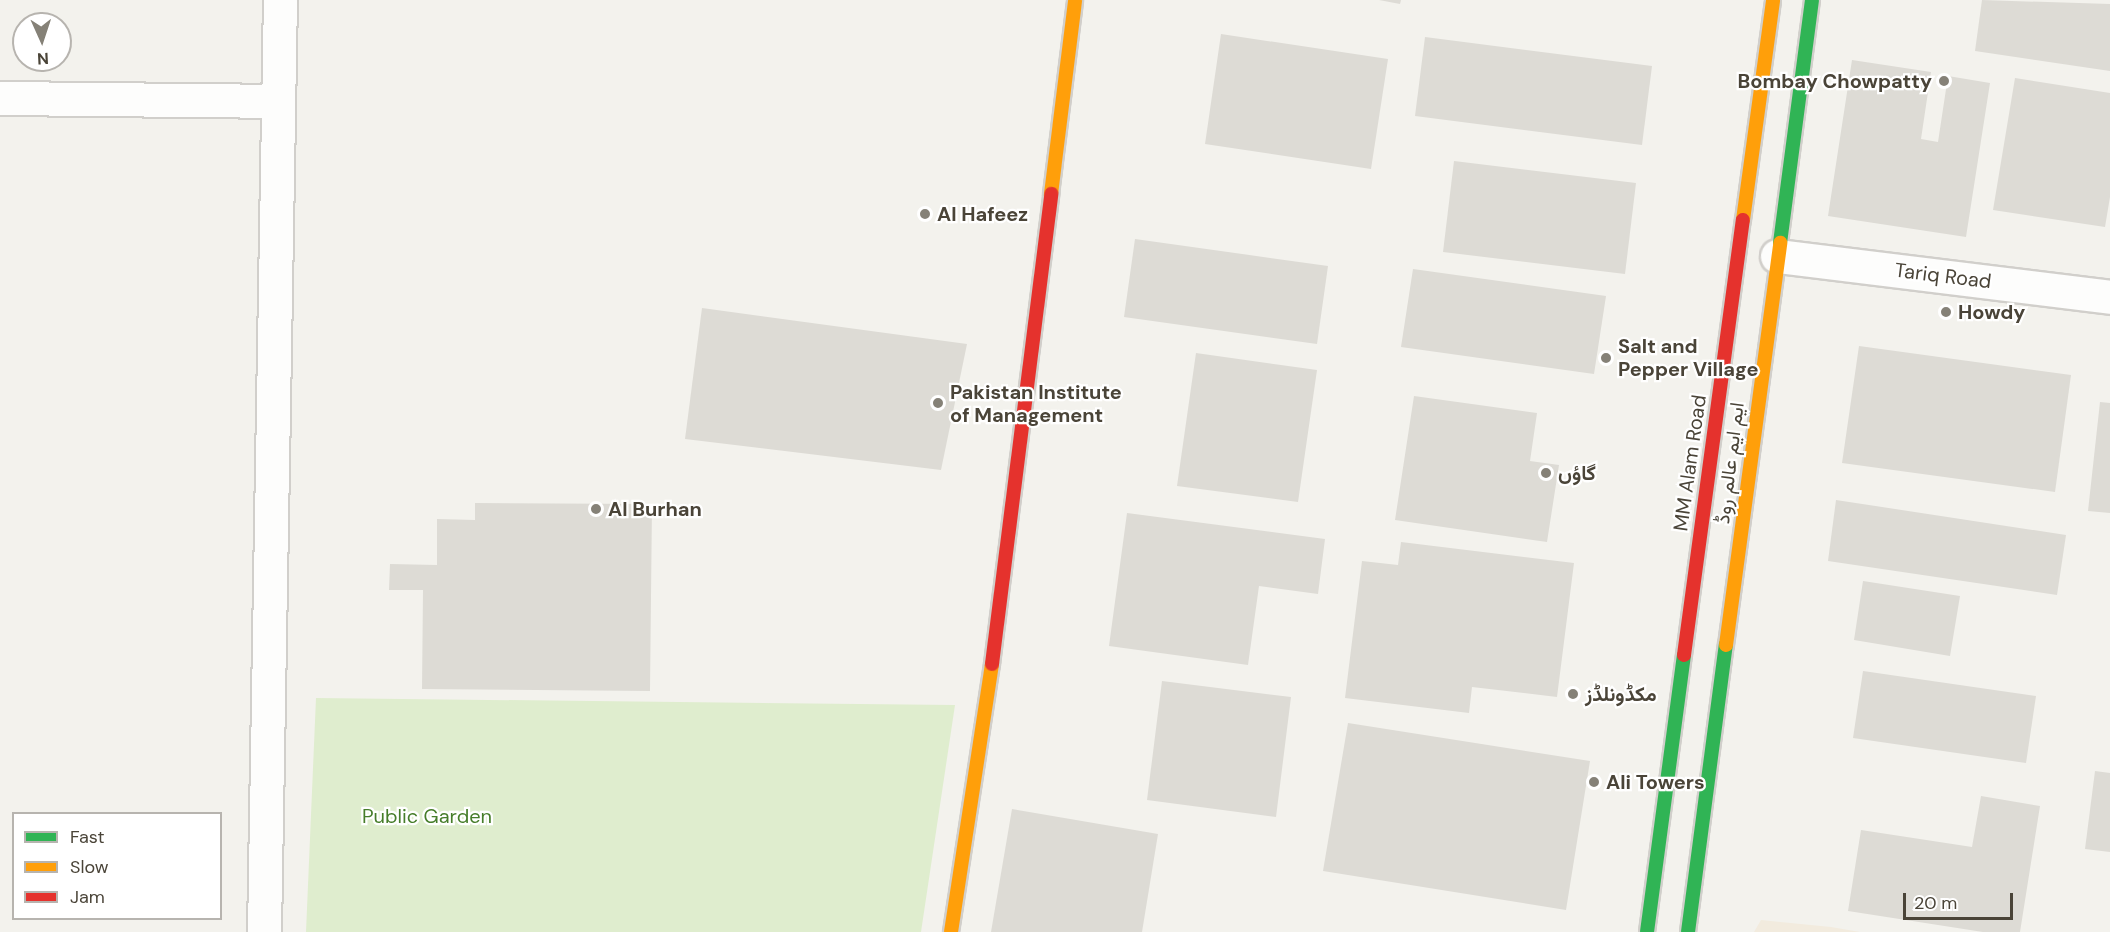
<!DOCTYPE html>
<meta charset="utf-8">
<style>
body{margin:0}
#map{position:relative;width:2110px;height:932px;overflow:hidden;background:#f3f2ed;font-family:"DM Sans",Vazirmatn,sans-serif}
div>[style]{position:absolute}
.commercial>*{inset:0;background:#f2ebde}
.green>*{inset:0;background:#dfedce}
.building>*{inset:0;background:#dddbd5}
.roads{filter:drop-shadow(2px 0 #d1cfcb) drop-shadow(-2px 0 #d1cfcb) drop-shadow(0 2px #d1cfcb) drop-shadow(0 -2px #d1cfcb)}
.street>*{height:33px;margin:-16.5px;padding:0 16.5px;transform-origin:16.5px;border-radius:16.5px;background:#fdfdfc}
.fast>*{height:14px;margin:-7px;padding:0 7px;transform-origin:7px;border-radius:7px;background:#30b455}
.slow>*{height:14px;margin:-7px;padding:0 7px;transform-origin:7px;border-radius:7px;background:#ff9f0a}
.jam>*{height:14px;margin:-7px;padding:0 7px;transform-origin:7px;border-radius:7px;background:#e5322d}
.dots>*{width:16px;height:16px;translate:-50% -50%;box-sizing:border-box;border:3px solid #fff;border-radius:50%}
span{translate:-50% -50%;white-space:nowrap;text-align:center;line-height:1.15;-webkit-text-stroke:4.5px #fff;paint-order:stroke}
.poi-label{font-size:20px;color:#4a4438;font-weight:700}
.right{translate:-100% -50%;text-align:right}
.left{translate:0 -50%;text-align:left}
.street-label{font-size:20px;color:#4a4438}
.park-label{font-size:20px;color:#467d2a}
.legend{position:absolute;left:12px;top:812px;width:210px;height:108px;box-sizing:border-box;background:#fff;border:2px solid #b7b4af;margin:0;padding:8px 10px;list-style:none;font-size:18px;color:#4a4438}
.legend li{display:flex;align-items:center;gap:12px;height:30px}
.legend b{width:30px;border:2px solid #b7b4af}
.north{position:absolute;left:12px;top:12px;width:60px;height:60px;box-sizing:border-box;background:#fff;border:2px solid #b7b4af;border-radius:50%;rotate:177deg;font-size:16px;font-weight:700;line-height:24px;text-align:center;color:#4a4438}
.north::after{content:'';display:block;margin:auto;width:21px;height:27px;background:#858177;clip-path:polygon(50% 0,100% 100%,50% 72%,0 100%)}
.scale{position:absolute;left:1903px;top:893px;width:110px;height:27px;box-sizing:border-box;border:3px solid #4a4438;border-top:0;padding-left:8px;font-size:18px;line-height:21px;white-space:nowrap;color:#4a4438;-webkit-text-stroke:4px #fff;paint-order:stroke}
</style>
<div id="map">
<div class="commercial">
<i style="clip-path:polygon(1761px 920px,1831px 927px,1860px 932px,1754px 932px)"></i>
</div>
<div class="green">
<i style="clip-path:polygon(316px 698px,955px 705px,921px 932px,306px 932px)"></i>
</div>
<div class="building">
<i style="clip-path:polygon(1379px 0,1401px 0,1400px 4px)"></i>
<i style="clip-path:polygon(1982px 0,2110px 4px,2110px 71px,1975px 51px)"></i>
<i style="clip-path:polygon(1221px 34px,1388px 59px,1371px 169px,1205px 144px)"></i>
<i style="clip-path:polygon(1425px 37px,1652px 66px,1642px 145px,1415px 116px)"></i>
<i style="clip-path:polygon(1852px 60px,1931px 72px,1921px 139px,1938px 142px,1948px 76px,1990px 83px,1966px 237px,1828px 216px)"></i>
<i style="clip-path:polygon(2015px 78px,2110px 93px,2110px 197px,2105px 227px,1993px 210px)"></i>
<i style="clip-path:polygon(1454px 161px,1636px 183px,1625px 274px,1443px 252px)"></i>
<i style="clip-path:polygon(1135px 239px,1328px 266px,1317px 344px,1124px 317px)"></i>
<i style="clip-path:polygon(1413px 269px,1606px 296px,1594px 374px,1401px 347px)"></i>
<i style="clip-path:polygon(702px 308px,967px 344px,941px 470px,685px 439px)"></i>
<i style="clip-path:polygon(1859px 346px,2071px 375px,2055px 492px,1842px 463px)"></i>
<i style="clip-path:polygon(1196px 353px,1317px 370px,1298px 502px,1177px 486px)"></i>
<i style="clip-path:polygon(1414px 396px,1537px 413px,1530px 461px,1559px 465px,1547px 542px,1395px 520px)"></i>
<i style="clip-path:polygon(2100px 402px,2110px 403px,2110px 513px,2088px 511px)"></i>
<i style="clip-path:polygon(1836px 500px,2066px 535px,2057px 595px,1828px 561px)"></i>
<i style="clip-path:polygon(475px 503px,652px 504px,650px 691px,422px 689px,423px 590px,389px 590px,390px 564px,437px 565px,437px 519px,475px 520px)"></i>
<i style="clip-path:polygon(1127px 513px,1325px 539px,1318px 594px,1259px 586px,1248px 665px,1109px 646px)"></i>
<i style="clip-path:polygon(1401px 542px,1574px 563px,1557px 697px,1472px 687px,1469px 713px,1345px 698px,1362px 561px,1398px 565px)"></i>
<i style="clip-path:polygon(1863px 581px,1960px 596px,1950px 656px,1854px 640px)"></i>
<i style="clip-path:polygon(1863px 671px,2036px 696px,2026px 763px,1853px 738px)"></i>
<i style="clip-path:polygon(1162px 681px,1291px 697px,1276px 817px,1147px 800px)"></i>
<i style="clip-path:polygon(1348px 723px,1590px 761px,1566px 910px,1323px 871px)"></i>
<i style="clip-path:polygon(2095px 771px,2110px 773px,2110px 852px,2085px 849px)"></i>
<i style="clip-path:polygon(1981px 796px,2040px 806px,2020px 932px,1983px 932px,1848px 911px,1861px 830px,1972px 847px)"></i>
<i style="clip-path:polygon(1012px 809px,1158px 834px,1142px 932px,991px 932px)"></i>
</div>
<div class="roads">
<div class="street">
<i style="left:0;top:98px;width:278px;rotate:0.6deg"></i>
<i style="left:1777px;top:256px;width:336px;rotate:7deg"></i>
<i style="left:264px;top:932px;width:932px;rotate:-89.02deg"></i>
</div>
<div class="fast">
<i style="left:1780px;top:243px;width:245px;rotate:-82.5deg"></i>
<i style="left:1647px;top:932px;width:279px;rotate:-82.4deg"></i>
<i style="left:1688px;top:932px;width:290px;rotate:-82.5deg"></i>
</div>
<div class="slow">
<i style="left:1051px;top:194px;width:195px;rotate:-82.9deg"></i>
<i style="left:1743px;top:220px;width:222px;rotate:-82.2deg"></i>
<i style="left:1726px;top:645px;width:406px;rotate:-82.3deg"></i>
<i style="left:951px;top:932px;width:271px;rotate:-81.3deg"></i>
</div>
<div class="jam">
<i style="left:1684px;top:655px;width:439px;rotate:-82.3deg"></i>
<i style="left:992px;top:664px;width:474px;rotate:-82.8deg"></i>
</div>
</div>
<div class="dots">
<i style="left:1944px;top:81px;background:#858177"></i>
<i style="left:925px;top:214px;background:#858177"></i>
<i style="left:1946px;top:312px;background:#858177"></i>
<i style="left:1606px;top:358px;background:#858177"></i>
<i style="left:938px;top:403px;background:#858177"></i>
<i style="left:1546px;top:473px;background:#858177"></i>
<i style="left:596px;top:509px;background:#858177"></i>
<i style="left:1573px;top:694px;background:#858177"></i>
<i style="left:1594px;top:782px;background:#858177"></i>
</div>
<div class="poi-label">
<span class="right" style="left:1932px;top:81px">Bombay Chowpatty</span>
<span class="left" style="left:937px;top:214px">Al Hafeez</span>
<span class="left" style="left:1958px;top:312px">Howdy</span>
<span class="left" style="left:1618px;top:358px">Salt and<br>Pepper Village</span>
<span class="left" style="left:950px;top:404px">Pakistan Institute<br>of Management</span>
<span class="left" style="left:1558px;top:473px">گاؤں</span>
<span class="left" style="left:608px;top:509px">Al Burhan</span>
<span class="left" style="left:1585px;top:694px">مکڈونلڈز</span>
<span class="left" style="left:1606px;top:782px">Ali Towers</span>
</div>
<div class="street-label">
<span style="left:1943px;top:276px;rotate:7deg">Tariq Road</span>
<span style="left:1690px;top:463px;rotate:-82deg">MM Alam Road</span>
<span style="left:1730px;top:463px;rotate:-83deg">ایم ایم عالم روڈ</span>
</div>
<div class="park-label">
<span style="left:427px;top:816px">Public Garden</span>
</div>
<ul class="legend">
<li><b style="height:8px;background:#30b455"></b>Fast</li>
<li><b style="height:8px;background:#ff9f0a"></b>Slow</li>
<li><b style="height:8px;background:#e5322d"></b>Jam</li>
</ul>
<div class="north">N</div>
<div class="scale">20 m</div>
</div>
